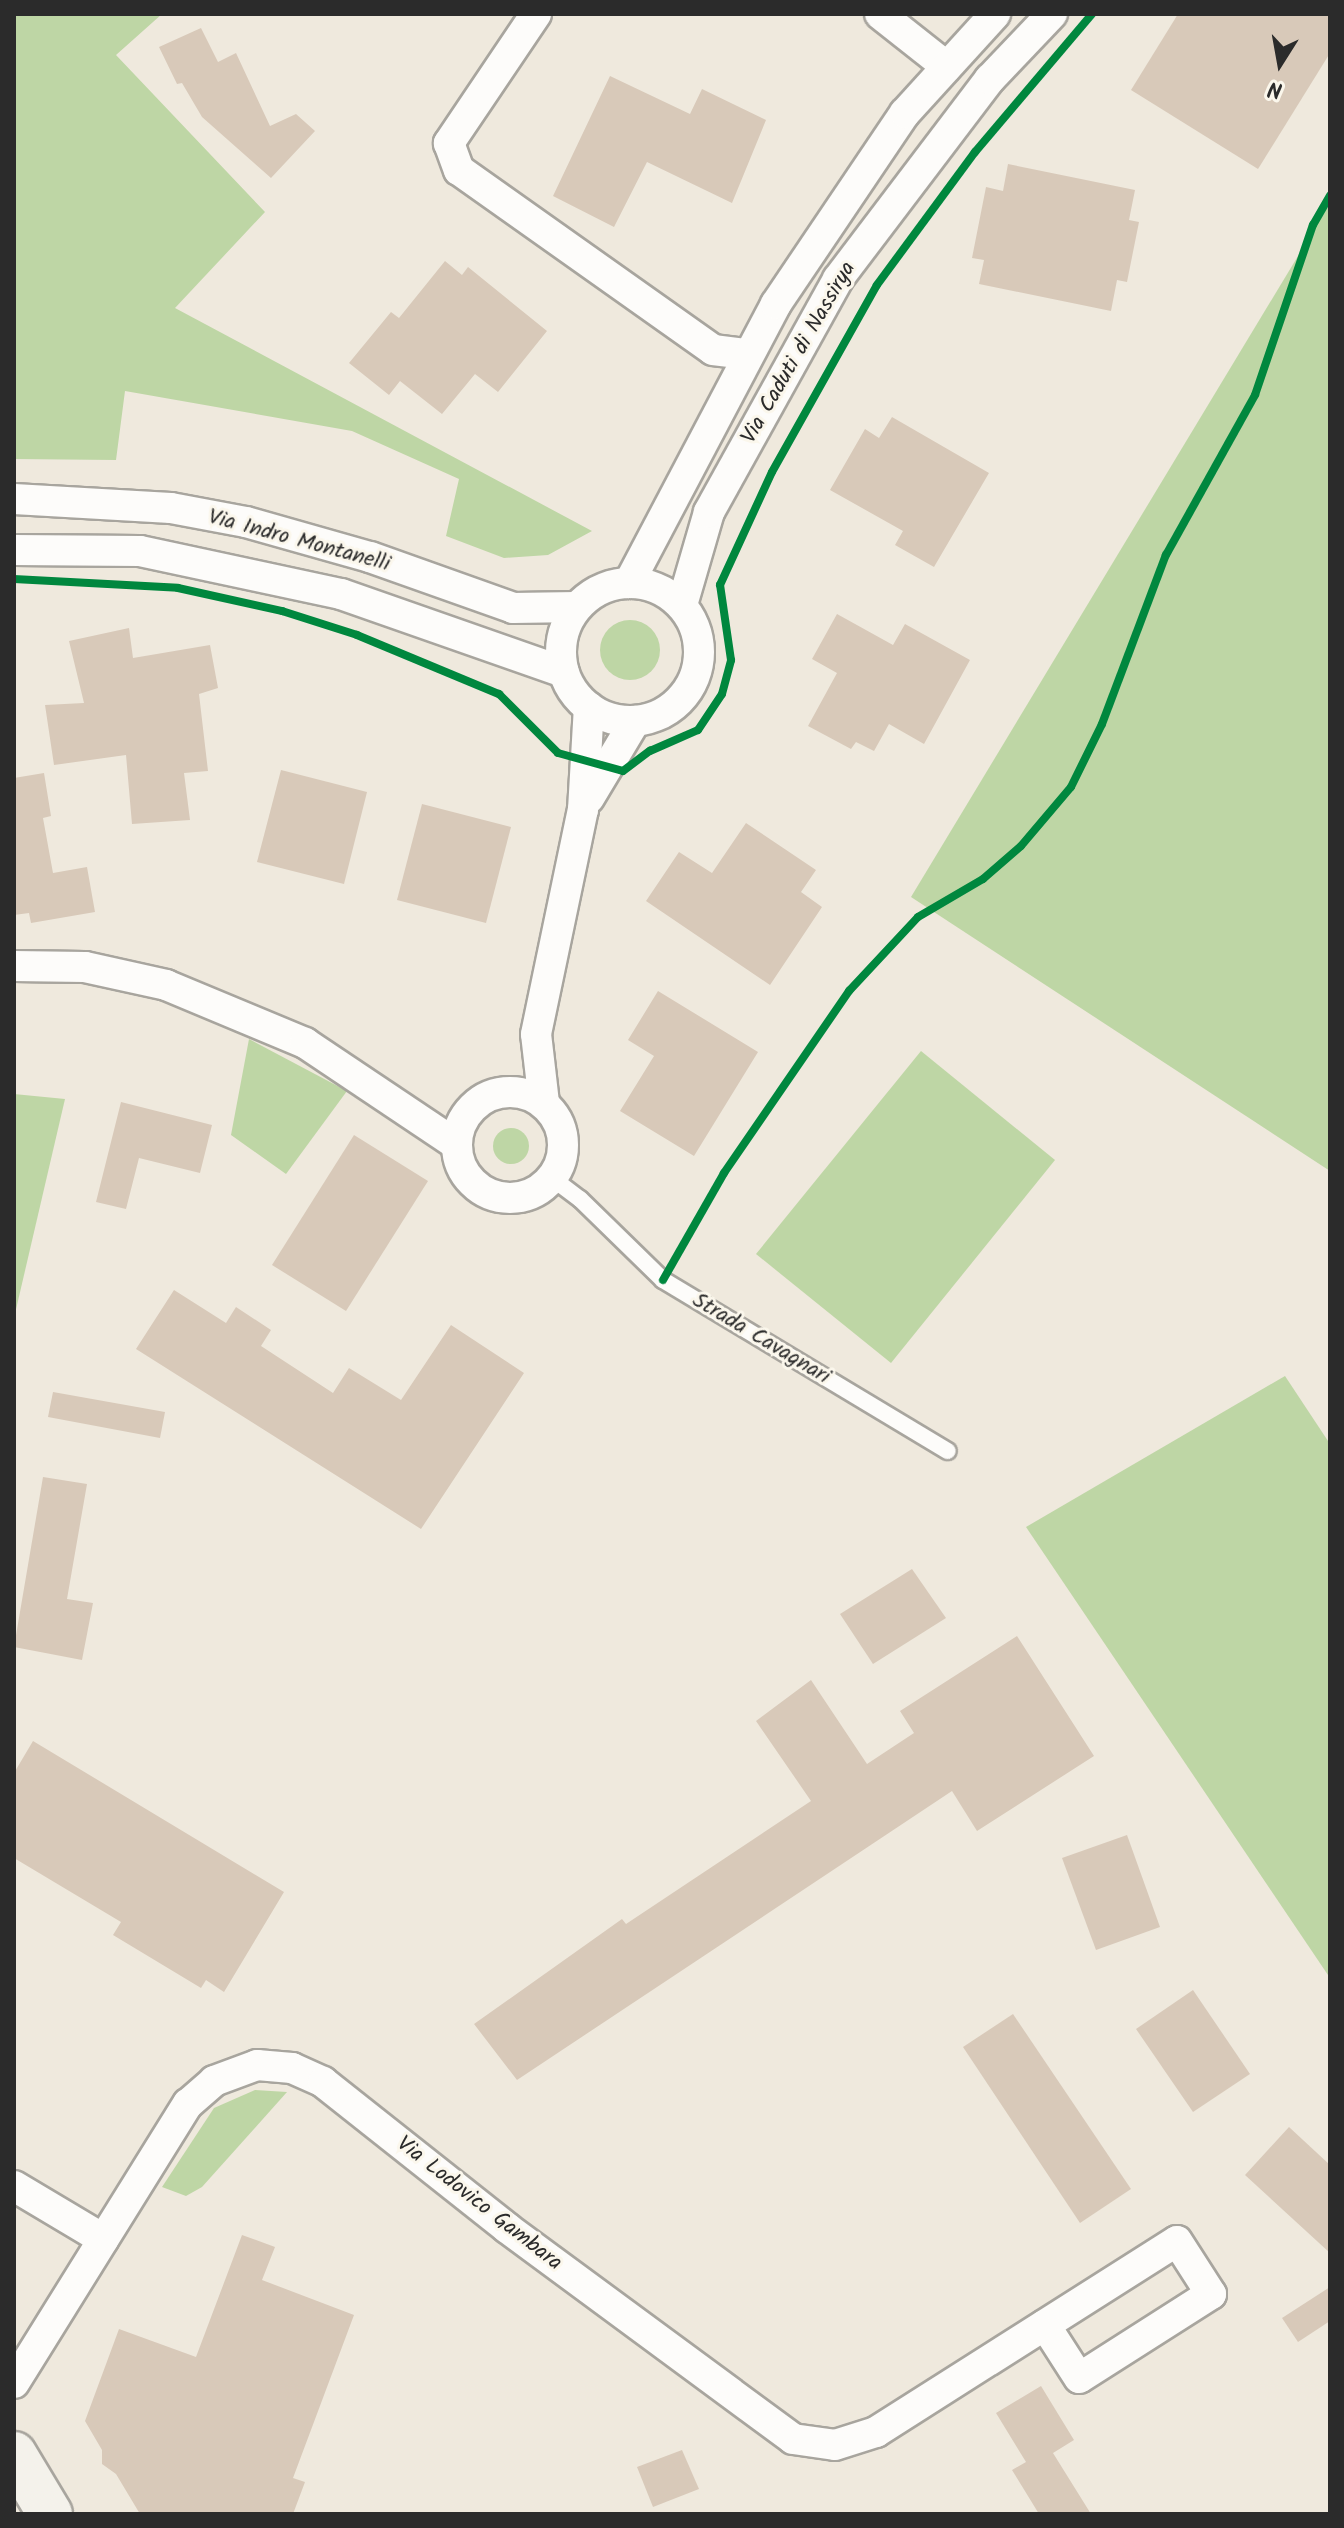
<!DOCTYPE html>
<style>
body{margin:0}
#map{position:relative;width:1344px;height:2528px;overflow:hidden;background:#efe9dd;font-family:Kalam,sans-serif}
div>[style]{position:absolute}
.green>*{inset:0;background:#bed6a5}
.round{border-radius:50%}
.building>*{inset:0;background:#d8c9b9}
.roads{filter:drop-shadow(2px 0 #a8a59e) drop-shadow(-2px 0 #a8a59e) drop-shadow(0 2px #a8a59e) drop-shadow(0 -2px #a8a59e)}
.lane>*{height:16px;margin:-8px;padding:0 8px;transform-origin:8px;border-radius:8px;background:#fdfcfa}
.street>*{height:30px;margin:-15px;padding:0 15px;transform-origin:15px;border-radius:15px;background:#fdfcfa}
.street>.ring{margin:-15px;padding:0;box-sizing:content-box;background:none;border:30px solid #fdfcfa;border-radius:50%}
.secondary>*{height:44px;margin:-22px;padding:0 22px;transform-origin:22px;border-radius:22px;background:#f4f2eb}
.cycleway>*{height:8px;margin:-4px;padding:0 4px;transform-origin:4px;border-radius:4px;background:#00873e}
span{translate:-50% -50%;white-space:nowrap;text-align:center;line-height:1.15;-webkit-text-stroke:6px #fbf7ec;paint-order:stroke}
.street-label{font-size:22px;color:#2b2b2b}
.frame{position:absolute;inset:0;border:16px solid #2b2b2b;pointer-events:none}
.north{position:absolute;left:1240px;top:24px;width:80px;height:80px;-webkit-text-stroke:6px #fbf7ec;paint-order:stroke;rotate:191deg;font-size:22px;font-weight:700;line-height:32px;text-align:center;color:#2b2b2b}
.north::after{content:'';display:block;margin:auto;width:28px;height:36px;background:#2b2b2b;clip-path:polygon(50% 0,100% 100%,50% 72%,0 100%)}
</style>
<div id="map">
<div class="green">
<i style="clip-path:polygon(14px 14px,162px 14px,116px 55px,265px 212px,175px 308px,592px 531px,548px 555px,504px 558px,446px 536px,459px 479px,352px 431px,125px 391px,116px 460px,14px 459px)"></i>
<i style="clip-path:polygon(1330px 203px,1330px 1171px,911px 897px)"></i>
<i class="round" style="left:600px;top:620px;width:60px;height:60px"></i>
<i style="clip-path:polygon(249px 1039px,347px 1091px,286px 1174px,231px 1135px)"></i>
<i style="clip-path:polygon(921px 1051px,1055px 1160px,891px 1363px,756px 1254px)"></i>
<i style="clip-path:polygon(14px 1094px,65px 1099px,14px 1318px)"></i>
<i class="round" style="left:493px;top:1128px;width:36px;height:36px"></i>
<i style="clip-path:polygon(1285px 1376px,1330px 1444px,1330px 1978px,1026px 1527px)"></i>
<i style="clip-path:polygon(255px 2090px,287px 2092px,202px 2187px,186px 2196px,162px 2187px,214px 2108px)"></i>
</div>
<div class="building">
<i style="clip-path:polygon(1178px 14px,1330px 14px,1330px 53px,1258px 169px,1131px 90px)"></i>
<i style="clip-path:polygon(201px 28px,218px 62px,236px 53px,270px 126px,296px 114px,315px 131px,271px 178px,202px 117px,182px 83px,177px 84px,159px 47px)"></i>
<i style="clip-path:polygon(610px 76px,690px 114px,702px 89px,766px 120px,732px 203px,647px 162px,614px 227px,553px 196px)"></i>
<i style="clip-path:polygon(1008px 164px,1135px 190px,1129px 220px,1139px 222px,1127px 282px,1117px 280px,1111px 311px,979px 284px,984px 260px,972px 258px,986px 187px,1003px 191px)"></i>
<i style="clip-path:polygon(445px 261px,462px 275px,468px 267px,547px 331px,498px 392px,475px 374px,442px 414px,400px 381px,389px 395px,349px 363px,391px 312px,399px 318px)"></i>
<i style="clip-path:polygon(892px 417px,989px 473px,934px 567px,895px 545px,903px 531px,830px 490px,865px 429px,879px 438px)"></i>
<i style="clip-path:polygon(837px 614px,893px 645px,905px 624px,970px 660px,924px 744px,889px 724px,874px 751px,856px 742px,851px 749px,808px 726px,837px 673px,812px 659px)"></i>
<i style="clip-path:polygon(129px 628px,133px 658px,210px 645px,218px 688px,199px 694px,208px 771px,184px 773px,190px 820px,132px 824px,126px 755px,54px 765px,45px 705px,84px 703px,69px 641px)"></i>
<i style="clip-path:polygon(281px 770px,367px 792px,344px 884px,257px 862px)"></i>
<i style="clip-path:polygon(44px 773px,51px 816px,43px 818px,53px 873px,87px 867px,95px 912px,31px 923px,29px 913px,14px 915px,14px 778px)"></i>
<i style="clip-path:polygon(422px 804px,511px 827px,486px 923px,397px 900px)"></i>
<i style="clip-path:polygon(746px 823px,816px 870px,801px 892px,822px 907px,770px 985px,646px 901px,679px 852px,712px 873px)"></i>
<i style="clip-path:polygon(658px 991px,758px 1052px,694px 1156px,620px 1111px,654px 1056px,628px 1040px)"></i>
<i style="clip-path:polygon(121px 1102px,212px 1125px,200px 1173px,139px 1158px,126px 1209px,96px 1202px)"></i>
<i style="clip-path:polygon(354px 1135px,428px 1181px,346px 1311px,272px 1265px)"></i>
<i style="clip-path:polygon(174px 1290px,226px 1323px,236px 1307px,271px 1330px,261px 1346px,333px 1393px,349px 1368px,401px 1400px,451px 1325px,524px 1373px,421px 1529px,136px 1349px)"></i>
<i style="clip-path:polygon(53px 1392px,165px 1412px,160px 1438px,48px 1417px)"></i>
<i style="clip-path:polygon(43px 1477px,87px 1484px,67px 1599px,93px 1603px,82px 1660px,14px 1647px)"></i>
<i style="clip-path:polygon(912px 1569px,946px 1618px,873px 1664px,840px 1614px)"></i>
<i style="clip-path:polygon(1017px 1636px,1094px 1756px,977px 1831px,952px 1791px,517px 2080px,474px 2024px,622px 1919px,626px 1924px,811px 1801px,756px 1721px,811px 1680px,867px 1764px,914px 1733px,900px 1711px)"></i>
<i style="clip-path:polygon(33px 1741px,284px 1892px,224px 1992px,206px 1980px,201px 1988px,113px 1935px,121px 1922px,14px 1858px,14px 1773px)"></i>
<i style="clip-path:polygon(1127px 1835px,1160px 1927px,1096px 1950px,1062px 1858px)"></i>
<i style="clip-path:polygon(1193px 1990px,1250px 2074px,1193px 2112px,1136px 2029px)"></i>
<i style="clip-path:polygon(1013px 2014px,1131px 2189px,1080px 2223px,963px 2047px)"></i>
<i style="clip-path:polygon(1289px 2127px,1330px 2165px,1330px 2253px,1245px 2175px)"></i>
<i style="clip-path:polygon(242px 2235px,275px 2247px,262px 2280px,354px 2315px,293px 2478px,305px 2482px,293px 2514px,140px 2514px,116px 2474px,102px 2464px,102px 2450px,85px 2421px,119px 2329px,196px 2357px)"></i>
<i style="clip-path:polygon(1330px 2287px,1330px 2321px,1298px 2342px,1282px 2318px)"></i>
<i style="clip-path:polygon(1041px 2386px,1074px 2440px,1053px 2453px,1091px 2514px,1039px 2514px,1012px 2470px,1026px 2462px,996px 2413px)"></i>
<i style="clip-path:polygon(682px 2450px,699px 2489px,653px 2507px,637px 2467px)"></i>
</div>
<div class="roads">
<div class="lane">
<i style="left:552px;top:1178px;width:35px;rotate:37deg"></i>
<i style="left:580px;top:1199px;width:116px;rotate:44.3deg"></i>
<i style="left:663px;top:1280px;width:332px;rotate:31deg"></i>
</div>
<div class="street">
<i style="left:536px;top:14px;width:156px;rotate:124deg"></i>
<i style="left:449px;top:143px;width:29px;rotate:70deg"></i>
<i style="left:459px;top:170px;width:311px;rotate:35.3deg"></i>
<i style="left:713px;top:350px;width:34px;rotate:7deg"></i>
<i style="left:880px;top:14px;width:85px;rotate:38.3deg"></i>
<i style="left:14px;top:499px;width:157px;rotate:3.3deg"></i>
<i style="left:171px;top:508px;width:76px;rotate:10.6deg"></i>
<i style="left:246px;top:522px;width:129px;rotate:15.8deg"></i>
<i style="left:370px;top:557px;width:152px;rotate:19.6deg"></i>
<i style="left:513px;top:608px;width:64px;rotate:-0.9deg"></i>
<i style="left:14px;top:550px;width:126px;rotate:0.5deg"></i>
<i style="left:140px;top:551px;width:206px;rotate:12.1deg"></i>
<i style="left:341px;top:594px;width:236px;rotate:19.3deg"></i>
<i style="left:629px;top:583px;width:315px;rotate:-62.2deg"></i>
<i style="left:776px;top:304px;width:230px;rotate:-56deg"></i>
<i style="left:905px;top:113px;width:134px;rotate:-47.7deg"></i>
<i class="ring" style="left:561px;top:583px;width:108px;height:108px"></i>
<i style="left:682px;top:605px;width:97px;rotate:-73.8deg"></i>
<i style="left:709px;top:512px;width:266px;rotate:-61deg"></i>
<i style="left:838px;top:279px;width:251px;rotate:-52.8deg"></i>
<i style="left:990px;top:79px;width:90px;rotate:-46.4deg"></i>
<i style="left:589px;top:798px;width:90px;rotate:-59.1deg"></i>
<i style="left:14px;top:966px;width:71px;rotate:0.8deg"></i>
<i style="left:85px;top:967px;width:83px;rotate:12.5deg"></i>
<i style="left:166px;top:985px;width:151px;rotate:22.6deg"></i>
<i style="left:305px;top:1043px;width:182px;rotate:33.8deg"></i>
<i class="ring" style="left:457px;top:1092px;width:76px;height:76px"></i>
<i style="left:544px;top:1103px;width:69px;rotate:-96.6deg"></i>
<i style="left:536px;top:1034px;width:229px;rotate:-78.2deg"></i>
<i style="left:583px;top:810px;width:103px;rotate:-86.7deg"></i>
<i style="left:14px;top:2186px;width:104px;rotate:30.8deg"></i>
<i style="left:14px;top:2383px;width:329px;rotate:-58.1deg"></i>
<i style="left:188px;top:2104px;width:35px;rotate:-41deg"></i>
<i style="left:214px;top:2081px;width:46px;rotate:-20.4deg"></i>
<i style="left:257px;top:2065px;width:35px;rotate:5deg"></i>
<i style="left:292px;top:2068px;width:34px;rotate:24deg"></i>
<i style="left:323px;top:2082px;width:235px;rotate:38.4deg"></i>
<i style="left:507px;top:2228px;width:355px;rotate:36.4deg"></i>
<i style="left:793px;top:2439px;width:42px;rotate:8.1deg"></i>
<i style="left:835px;top:2445px;width:43px;rotate:-17.6deg"></i>
<i style="left:876px;top:2432px;width:356px;rotate:-32.4deg"></i>
<i style="left:1177px;top:2241px;width:63px;rotate:57.3deg"></i>
<i style="left:1211px;top:2294px;width:156px;rotate:147.5deg"></i>
<i style="left:1079px;top:2378px;width:63px;rotate:-122.7deg"></i>
</div>
<div class="secondary">
<i style="left:14px;top:2454px;width:70px;rotate:59deg"></i>
</div>
</div>
<div class="cycleway">
<i style="left:14px;top:579px;width:164px;rotate:3.1deg"></i>
<i style="left:178px;top:588px;width:107px;rotate:12.5deg"></i>
<i style="left:282px;top:611px;width:79px;rotate:17.7deg"></i>
<i style="left:357px;top:635px;width:154px;rotate:22.6deg"></i>
<i style="left:499px;top:694px;width:83px;rotate:45deg"></i>
<i style="left:558px;top:753px;width:67px;rotate:15.5deg"></i>
<i style="left:623px;top:771px;width:34px;rotate:-37deg"></i>
<i style="left:650px;top:751px;width:52px;rotate:-23.6deg"></i>
<i style="left:698px;top:730px;width:43px;rotate:-56.3deg"></i>
<i style="left:722px;top:694px;width:35px;rotate:-75deg"></i>
<i style="left:731px;top:660px;width:76px;rotate:-98.3deg"></i>
<i style="left:720px;top:585px;width:124px;rotate:-65.3deg"></i>
<i style="left:772px;top:472px;width:214px;rotate:-60.7deg"></i>
<i style="left:877px;top:285px;width:165px;rotate:-53.6deg"></i>
<i style="left:975px;top:152px;width:181px;rotate:-49.7deg"></i>
<i style="left:663px;top:1280px;width:123px;rotate:-60.3deg"></i>
<i style="left:724px;top:1173px;width:221px;rotate:-55.5deg"></i>
<i style="left:849px;top:991px;width:101px;rotate:-47deg"></i>
<i style="left:918px;top:917px;width:75px;rotate:-30.3deg"></i>
<i style="left:983px;top:879px;width:50px;rotate:-41deg"></i>
<i style="left:1021px;top:846px;width:77px;rotate:-49.7deg"></i>
<i style="left:1071px;top:787px;width:70px;rotate:-63.8deg"></i>
<i style="left:1102px;top:724px;width:181px;rotate:-69.3deg"></i>
<i style="left:1166px;top:555px;width:183px;rotate:-60.9deg"></i>
<i style="left:1255px;top:395px;width:180px;rotate:-71.2deg"></i>
<i style="left:1313px;top:225px;width:34px;rotate:-60deg"></i>
</div>
<div class="street-label">
<span style="left:799px;top:353px;rotate:-60deg">Via Caduti di Nassirya</span>
<span style="left:299px;top:541px;rotate:15deg">Via Indro Montanelli</span>
<span style="left:761px;top:1339px;rotate:31deg">Strada Cavagnari</span>
<span style="left:479px;top:2204px;rotate:38deg">Via Lodovico Gambara</span>
</div>
<div class="frame"></div>
<div class="north">N</div>
</div>
